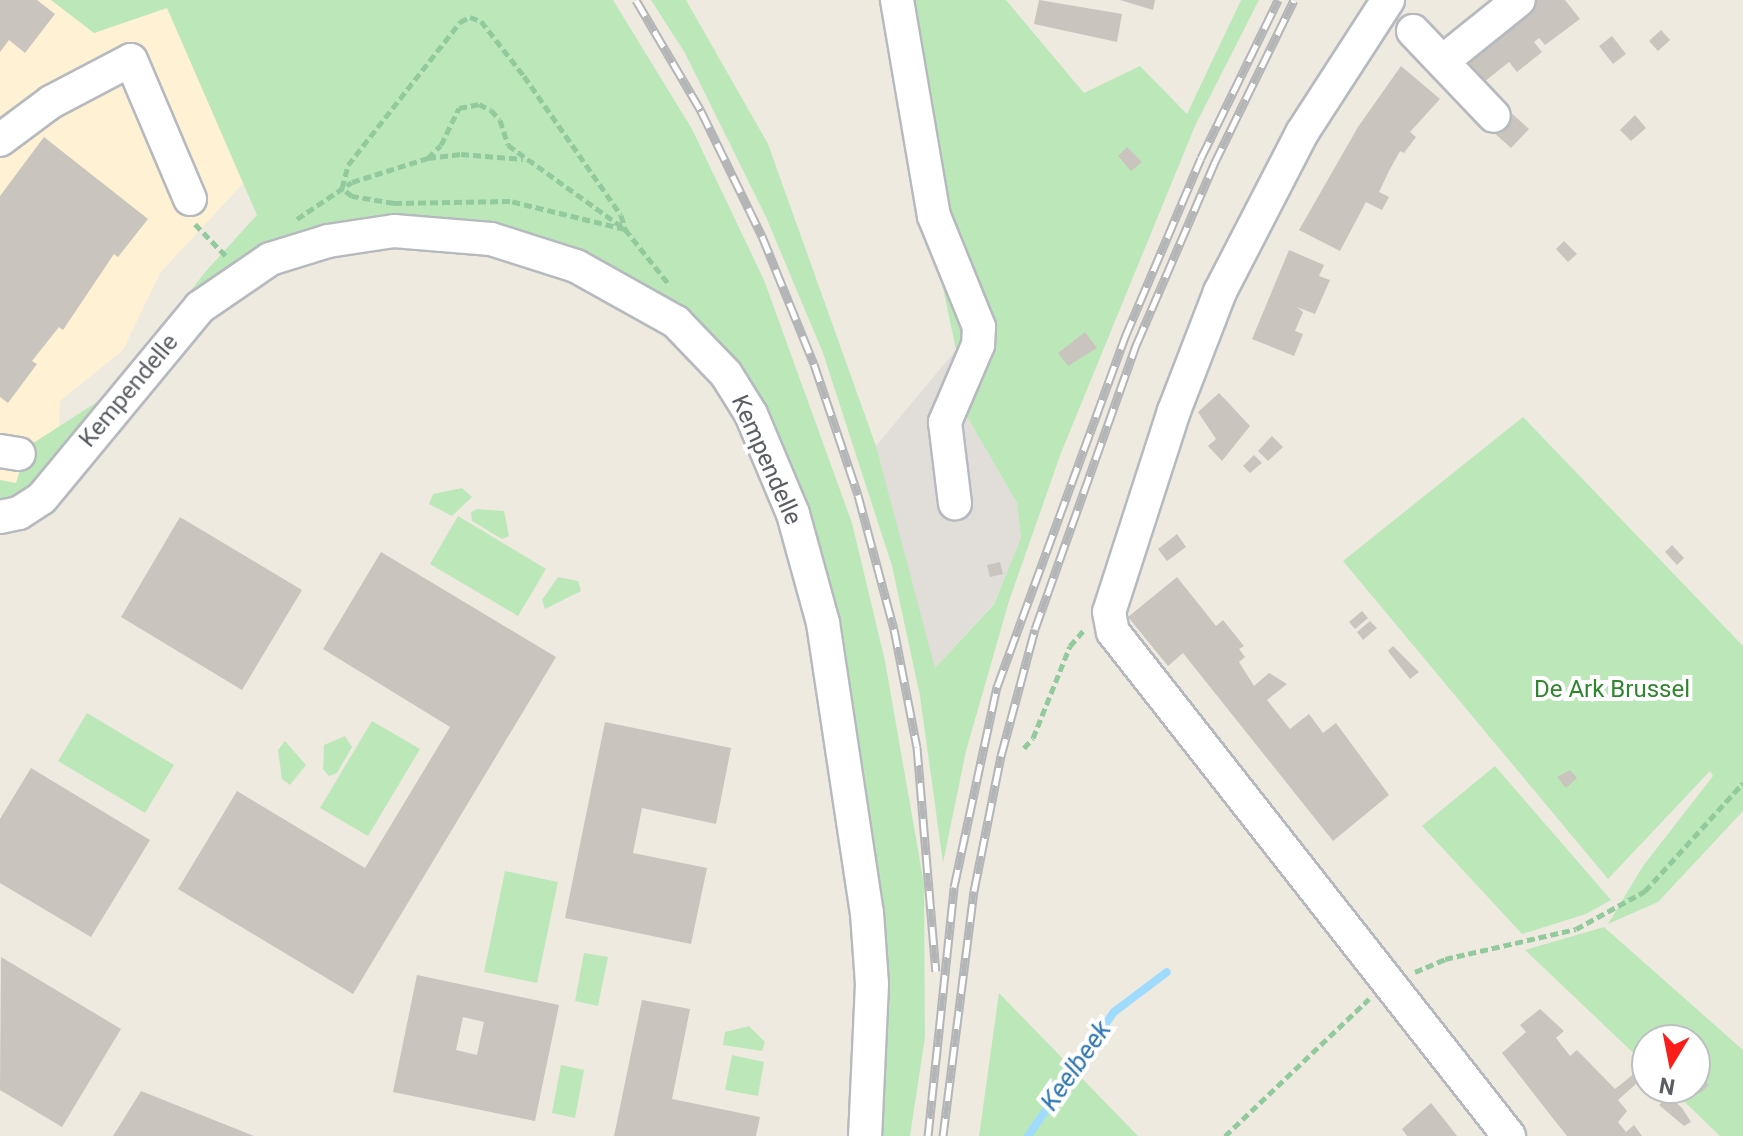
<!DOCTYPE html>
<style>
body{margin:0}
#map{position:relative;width:1743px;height:1136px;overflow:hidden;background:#eeeae0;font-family:Roboto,sans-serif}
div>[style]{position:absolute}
.commercial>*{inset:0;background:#fff2d4}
.industrial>*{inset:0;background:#e1ddd8}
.green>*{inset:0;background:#bce8b9}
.stream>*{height:8px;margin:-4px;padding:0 4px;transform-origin:4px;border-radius:4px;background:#9fdbff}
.building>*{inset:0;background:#c9c4bd}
.path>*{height:5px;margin-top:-2.5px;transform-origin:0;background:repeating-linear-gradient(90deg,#92ca9e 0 8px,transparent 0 12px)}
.roads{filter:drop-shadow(2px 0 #b6babf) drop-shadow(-2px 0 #b6babf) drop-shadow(0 2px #b6babf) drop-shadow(0 -2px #b6babf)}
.minor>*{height:32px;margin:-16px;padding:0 16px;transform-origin:16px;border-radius:16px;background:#fff}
.rail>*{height:9px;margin-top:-4.5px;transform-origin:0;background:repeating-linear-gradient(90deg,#fff 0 18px,#b4b5b6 0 36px);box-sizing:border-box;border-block:2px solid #b4b5b6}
span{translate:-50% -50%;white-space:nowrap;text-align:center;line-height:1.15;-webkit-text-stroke:8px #fff;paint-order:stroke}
.street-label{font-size:24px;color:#595e63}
.park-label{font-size:24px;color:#2e872d}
.water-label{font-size:26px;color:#3078b2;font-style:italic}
.north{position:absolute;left:1631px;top:1024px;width:80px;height:80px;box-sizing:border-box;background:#fff;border:2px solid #bdbfc1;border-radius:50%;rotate:190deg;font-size:22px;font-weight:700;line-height:32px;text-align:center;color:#595e63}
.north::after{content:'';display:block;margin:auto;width:28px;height:36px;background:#fa1d1a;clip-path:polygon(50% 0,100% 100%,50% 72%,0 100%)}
</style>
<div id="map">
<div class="commercial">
<i style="clip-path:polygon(0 0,51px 0,94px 33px,167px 8px,245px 181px,160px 273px,123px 350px,60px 401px,59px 431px,27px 447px,16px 483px,0 480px)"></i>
</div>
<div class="industrial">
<i style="clip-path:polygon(956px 350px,972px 396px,966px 415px,1017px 503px,1021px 539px,994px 603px,934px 669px,876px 446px)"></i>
</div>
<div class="green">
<i style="clip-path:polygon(51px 0,613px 0,692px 129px,764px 280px,852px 523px,885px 661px,924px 884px,925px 1037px,910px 1136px,868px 1136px,828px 603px,754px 407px,594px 263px,523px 232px,460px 222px,263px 258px,265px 285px,233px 303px,189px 341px,0 531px,0 480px,16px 483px,27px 447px,111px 393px,206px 271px,257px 215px,167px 8px,94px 33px)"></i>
<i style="clip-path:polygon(651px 0,686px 0,768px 144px,876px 446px,935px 668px,994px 604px,1021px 538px,1017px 503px,966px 415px,972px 396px,956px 350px,883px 0,1006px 0,1084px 93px,1140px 66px,1187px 114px,1241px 0,1259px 0,1195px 126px,1061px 453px,1009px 601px,966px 751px,943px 863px,920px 696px,892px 566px,823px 353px,766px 217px,685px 53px)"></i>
<i style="clip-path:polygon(1523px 417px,1743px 646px,1743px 811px,1658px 902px,1608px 924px,1643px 866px,1713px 776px,1710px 771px,1608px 879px,1343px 561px)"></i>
<i style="clip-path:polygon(462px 488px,472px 497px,452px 516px,429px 504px,433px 494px)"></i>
<i style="clip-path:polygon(477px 509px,504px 511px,509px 536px,502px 539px,472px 521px,471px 512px)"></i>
<i style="clip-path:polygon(458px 516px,546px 569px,518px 616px,430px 564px)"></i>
<i style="clip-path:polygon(558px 577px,578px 581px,581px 591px,545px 609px,542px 600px)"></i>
<i style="clip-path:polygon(87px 713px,174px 765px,145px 813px,58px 761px)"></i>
<i style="clip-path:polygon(372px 721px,420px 749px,368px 836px,320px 808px)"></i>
<i style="clip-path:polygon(345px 736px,352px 747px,337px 773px,329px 776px,323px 769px,324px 745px)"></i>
<i style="clip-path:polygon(285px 741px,306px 765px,290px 785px,282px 779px,278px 750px)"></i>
<i style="clip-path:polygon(1495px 766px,1611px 900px,1586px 914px,1522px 934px,1422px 826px)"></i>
<i style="clip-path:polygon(505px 871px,558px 882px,537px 983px,484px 972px)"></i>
<i style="clip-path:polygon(1604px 927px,1743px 1050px,1743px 1136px,1720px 1136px,1670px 1088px,1695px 1088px,1695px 1040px,1647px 1040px,1647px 1066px,1525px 950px)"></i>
<i style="clip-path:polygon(584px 953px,608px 957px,598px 1006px,575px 1001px)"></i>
<i style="clip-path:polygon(999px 993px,1138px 1136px,979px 1136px)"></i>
<i style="clip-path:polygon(749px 1026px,765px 1042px,762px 1051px,723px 1045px,725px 1032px)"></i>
<i style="clip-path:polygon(732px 1055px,764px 1062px,758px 1096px,725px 1090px)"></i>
<i style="clip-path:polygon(561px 1065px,584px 1070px,575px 1118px,552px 1113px)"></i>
</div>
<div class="stream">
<i style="left:1028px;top:1136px;width:151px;rotate:-55.3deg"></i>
<i style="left:1114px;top:1012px;width:66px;rotate:-37deg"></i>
</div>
<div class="building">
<i style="clip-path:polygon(0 0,37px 0,55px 14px,25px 53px,9px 40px,0 52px)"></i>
<i style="clip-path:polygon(1039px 0,1122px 14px,1117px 42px,1034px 24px)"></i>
<i style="clip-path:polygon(1120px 0,1155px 0,1153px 10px)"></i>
<i style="clip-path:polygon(1530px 0,1565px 0,1580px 19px,1545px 45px,1539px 38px,1534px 42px,1542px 52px,1517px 72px,1509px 62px,1484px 82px,1462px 54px)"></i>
<i style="clip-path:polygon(1661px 30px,1670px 40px,1658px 51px,1649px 41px)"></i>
<i style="clip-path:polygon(1612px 36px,1626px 54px,1613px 64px,1599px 46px)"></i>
<i style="clip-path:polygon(1401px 66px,1440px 99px,1410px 132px,1416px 137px,1404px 153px,1400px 151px,1389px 171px,1379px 192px,1389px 197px,1382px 210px,1366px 202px,1340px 251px,1299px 230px,1358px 127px)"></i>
<i style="clip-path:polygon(1509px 111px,1529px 129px,1511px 148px,1491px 130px)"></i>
<i style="clip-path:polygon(1635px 115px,1646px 128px,1631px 141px,1620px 130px)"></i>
<i style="clip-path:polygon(44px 137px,148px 219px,118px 257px,114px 254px,63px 330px,59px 327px,32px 361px,37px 364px,8px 403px,0 397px,0 196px)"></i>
<i style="clip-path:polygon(1127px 147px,1142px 162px,1131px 171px,1118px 156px)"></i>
<i style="clip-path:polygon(1564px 241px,1577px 254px,1568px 262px,1556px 249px)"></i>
<i style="clip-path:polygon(1289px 250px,1324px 265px,1319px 276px,1330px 280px,1315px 314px,1297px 307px,1303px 312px,1295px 331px,1303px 334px,1294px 356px,1252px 339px)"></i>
<i style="clip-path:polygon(1085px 332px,1097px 348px,1068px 366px,1058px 353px)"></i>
<i style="clip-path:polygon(1219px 393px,1250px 426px,1222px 461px,1208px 446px,1216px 439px,1198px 412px)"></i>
<i style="clip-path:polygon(1272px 436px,1283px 447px,1268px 461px,1258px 451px)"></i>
<i style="clip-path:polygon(1254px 455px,1262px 463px,1250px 473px,1243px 466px)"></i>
<i style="clip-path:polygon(180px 517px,302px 590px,242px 690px,121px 617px)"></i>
<i style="clip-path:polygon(1177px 534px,1186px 547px,1167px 561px,1158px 549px)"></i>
<i style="clip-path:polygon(1672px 545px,1684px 558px,1677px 565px,1665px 552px)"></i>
<i style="clip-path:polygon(381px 552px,556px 657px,353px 994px,178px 889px,237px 791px,365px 868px,450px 727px,323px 649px)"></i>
<i style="clip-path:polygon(1000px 562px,1003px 574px,990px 577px,987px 565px)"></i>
<i style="clip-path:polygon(1177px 577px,1216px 626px,1223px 620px,1244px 646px,1239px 649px,1245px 657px,1239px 662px,1254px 686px,1269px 673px,1287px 684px,1267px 700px,1290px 729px,1309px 714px,1323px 733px,1336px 723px,1389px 795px,1333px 841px,1183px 653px,1168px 666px,1128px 617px)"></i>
<i style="clip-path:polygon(1362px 611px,1368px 618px,1355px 629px,1349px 622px)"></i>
<i style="clip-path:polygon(1370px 621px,1377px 628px,1363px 640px,1357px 632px)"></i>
<i style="clip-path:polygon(1393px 646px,1419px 672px,1410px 679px,1388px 651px)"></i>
<i style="clip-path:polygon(605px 722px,731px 748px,716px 824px,642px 808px,633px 853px,707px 868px,691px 944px,565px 918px)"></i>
<i style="clip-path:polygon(31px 768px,150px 840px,91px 937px,0 883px,0 819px)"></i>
<i style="clip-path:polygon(1570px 770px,1577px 778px,1566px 788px,1557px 777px)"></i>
<i style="clip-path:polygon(1px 957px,121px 1029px,62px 1127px,0 1090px)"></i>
<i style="clip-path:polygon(evenodd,417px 975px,559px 1005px,535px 1121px,393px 1092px,417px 975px,463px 1017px,484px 1022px,477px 1055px,456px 1050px,463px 1017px)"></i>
<i style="clip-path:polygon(642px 1000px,690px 1009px,672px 1099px,760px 1117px,756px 1136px,614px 1136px)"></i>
<i style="clip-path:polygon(1540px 1009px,1564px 1031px,1556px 1038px,1570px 1056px,1577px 1050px,1615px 1089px,1640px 1069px,1646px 1075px,1618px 1100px,1627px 1111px,1618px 1122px,1626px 1132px,1634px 1125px,1642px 1136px,1567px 1136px,1555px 1121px,1502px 1053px,1526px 1032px,1520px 1025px)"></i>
<i style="clip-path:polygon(1695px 1072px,1709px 1085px,1700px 1093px,1695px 1089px)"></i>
<i style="clip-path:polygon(141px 1091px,254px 1136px,113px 1136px)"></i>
<i style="clip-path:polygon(1669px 1096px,1682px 1108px,1691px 1122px,1684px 1126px,1659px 1105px)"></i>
<i style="clip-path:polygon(1431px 1103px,1447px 1123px,1457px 1136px,1407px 1136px,1402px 1129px)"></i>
</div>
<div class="path">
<i style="left:470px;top:17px;width:12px;rotate:20deg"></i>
<i style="left:481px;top:21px;width:70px;rotate:52deg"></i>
<i style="left:524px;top:76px;width:169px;rotate:55.1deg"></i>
<i style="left:621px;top:215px;width:15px;rotate:74deg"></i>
<i style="left:625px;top:229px;width:118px;rotate:-166.3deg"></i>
<i style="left:510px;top:201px;width:116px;rotate:179deg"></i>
<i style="left:394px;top:203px;width:43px;rotate:-170.5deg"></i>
<i style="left:352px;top:196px;width:13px;rotate:-141deg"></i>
<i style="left:342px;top:188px;width:24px;rotate:-75deg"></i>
<i style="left:348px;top:165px;width:182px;rotate:-51.9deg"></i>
<i style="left:460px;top:22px;width:11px;rotate:-27deg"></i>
<i style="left:428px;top:158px;width:18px;rotate:-45deg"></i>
<i style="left:441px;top:145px;width:41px;rotate:-64.1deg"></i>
<i style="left:459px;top:108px;width:20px;rotate:-11deg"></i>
<i style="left:479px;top:104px;width:13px;rotate:27deg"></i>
<i style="left:491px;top:110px;width:13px;rotate:48deg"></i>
<i style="left:500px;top:120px;width:26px;rotate:72deg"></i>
<i style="left:508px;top:145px;width:144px;rotate:35.7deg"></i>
<i style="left:625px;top:229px;width:69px;rotate:51.5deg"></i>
<i style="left:297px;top:219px;width:66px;rotate:-33.9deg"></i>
<i style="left:352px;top:182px;width:80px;rotate:-17.5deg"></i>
<i style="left:428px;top:158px;width:33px;rotate:-7deg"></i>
<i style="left:461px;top:154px;width:62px;rotate:4.6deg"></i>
<i style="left:195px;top:224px;width:46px;rotate:45.9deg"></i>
<i style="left:1024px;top:748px;width:13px;rotate:-48deg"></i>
<i style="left:1033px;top:738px;width:99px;rotate:-68.1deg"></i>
<i style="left:1070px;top:646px;width:23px;rotate:-49deg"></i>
<i style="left:1415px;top:972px;width:33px;rotate:-23deg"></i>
<i style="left:1445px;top:959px;width:134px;rotate:-12.9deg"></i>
<i style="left:1576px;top:929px;width:79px;rotate:-28.8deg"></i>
<i style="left:1645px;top:891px;width:146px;rotate:-47.8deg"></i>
<i style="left:1225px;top:1136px;width:199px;rotate:-43.6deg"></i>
</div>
<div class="roads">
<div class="minor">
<i style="left:897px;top:0;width:219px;rotate:80.3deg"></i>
<i style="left:934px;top:216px;width:120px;rotate:67.9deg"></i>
<i style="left:979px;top:327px;width:18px;rotate:93deg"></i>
<i style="left:978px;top:345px;width:84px;rotate:113.2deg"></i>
<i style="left:945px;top:422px;width:82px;rotate:83deg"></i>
<i style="left:1388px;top:0;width:158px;rotate:122.9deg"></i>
<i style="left:1302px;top:133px;width:179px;rotate:117.3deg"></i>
<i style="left:1220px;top:292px;width:128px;rotate:111.1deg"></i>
<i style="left:1174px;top:411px;width:211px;rotate:107.9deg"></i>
<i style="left:1109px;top:612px;width:20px;rotate:79deg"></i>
<i style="left:1113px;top:632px;width:641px;rotate:51.84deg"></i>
<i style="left:1413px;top:31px;width:117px;rotate:46.4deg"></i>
<i style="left:1443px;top:61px;width:97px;rotate:-38.8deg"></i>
<i style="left:0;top:140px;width:64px;rotate:-36.7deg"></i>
<i style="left:51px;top:102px;width:90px;rotate:-27.7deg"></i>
<i style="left:131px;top:60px;width:151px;rotate:67deg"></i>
<i style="left:0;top:451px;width:19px;rotate:9deg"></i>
<i style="left:0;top:517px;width:19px;rotate:-12deg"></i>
<i style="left:19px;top:513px;width:27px;rotate:-33deg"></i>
<i style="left:42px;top:498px;width:248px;rotate:-50.4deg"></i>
<i style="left:200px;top:307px;width:85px;rotate:-34.4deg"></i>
<i style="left:270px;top:259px;width:61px;rotate:-17.2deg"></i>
<i style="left:328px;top:241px;width:67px;rotate:-8.6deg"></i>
<i style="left:394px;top:231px;width:97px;rotate:4.7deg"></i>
<i style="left:491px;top:239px;width:89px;rotate:17.6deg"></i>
<i style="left:576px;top:266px;width:115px;rotate:29.2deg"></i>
<i style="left:676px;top:322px;width:72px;rotate:46.1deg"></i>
<i style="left:726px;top:374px;width:47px;rotate:58deg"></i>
<i style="left:751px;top:414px;width:108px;rotate:67.2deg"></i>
<i style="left:793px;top:514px;width:113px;rotate:74.6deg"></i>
<i style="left:823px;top:623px;width:293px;rotate:81.4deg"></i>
<i style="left:867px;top:913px;width:71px;rotate:86deg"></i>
<i style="left:872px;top:984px;width:152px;rotate:92.6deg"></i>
</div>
</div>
<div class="rail">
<i style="left:636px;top:0;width:129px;rotate:59.6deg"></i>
<i style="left:701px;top:111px;width:139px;rotate:64deg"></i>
<i style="left:762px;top:236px;width:138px;rotate:67.9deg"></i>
<i style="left:814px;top:364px;width:138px;rotate:71.4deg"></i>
<i style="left:858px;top:495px;width:139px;rotate:75deg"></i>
<i style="left:894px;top:629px;width:120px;rotate:79deg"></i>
<i style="left:917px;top:747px;width:225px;rotate:85.2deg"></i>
<i style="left:928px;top:1136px;width:250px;rotate:-84deg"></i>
<i style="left:954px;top:887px;width:205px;rotate:-77.9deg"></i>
<i style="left:997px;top:687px;width:373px;rotate:-69.9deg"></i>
<i style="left:1125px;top:337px;width:194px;rotate:-67deg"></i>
<i style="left:1201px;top:158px;width:176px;rotate:-64deg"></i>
<i style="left:943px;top:1136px;width:247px;rotate:-82.8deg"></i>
<i style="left:974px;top:891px;width:138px;rotate:-78.7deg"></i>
<i style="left:1001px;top:756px;width:131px;rotate:-75deg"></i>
<i style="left:1035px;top:629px;width:304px;rotate:-70.4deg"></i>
<i style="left:1137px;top:343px;width:195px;rotate:-66.7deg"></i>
<i style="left:1214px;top:164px;width:182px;rotate:-64deg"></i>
</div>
<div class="street-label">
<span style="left:129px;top:391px;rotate:-50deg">Kempendelle</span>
<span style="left:766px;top:460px;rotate:66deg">Kempendelle</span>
</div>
<div class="park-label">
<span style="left:1612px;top:690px">De Ark Brussel</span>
</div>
<div class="water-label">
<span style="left:1076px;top:1066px;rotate:-55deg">Keelbeek</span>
</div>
<div class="north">N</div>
</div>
